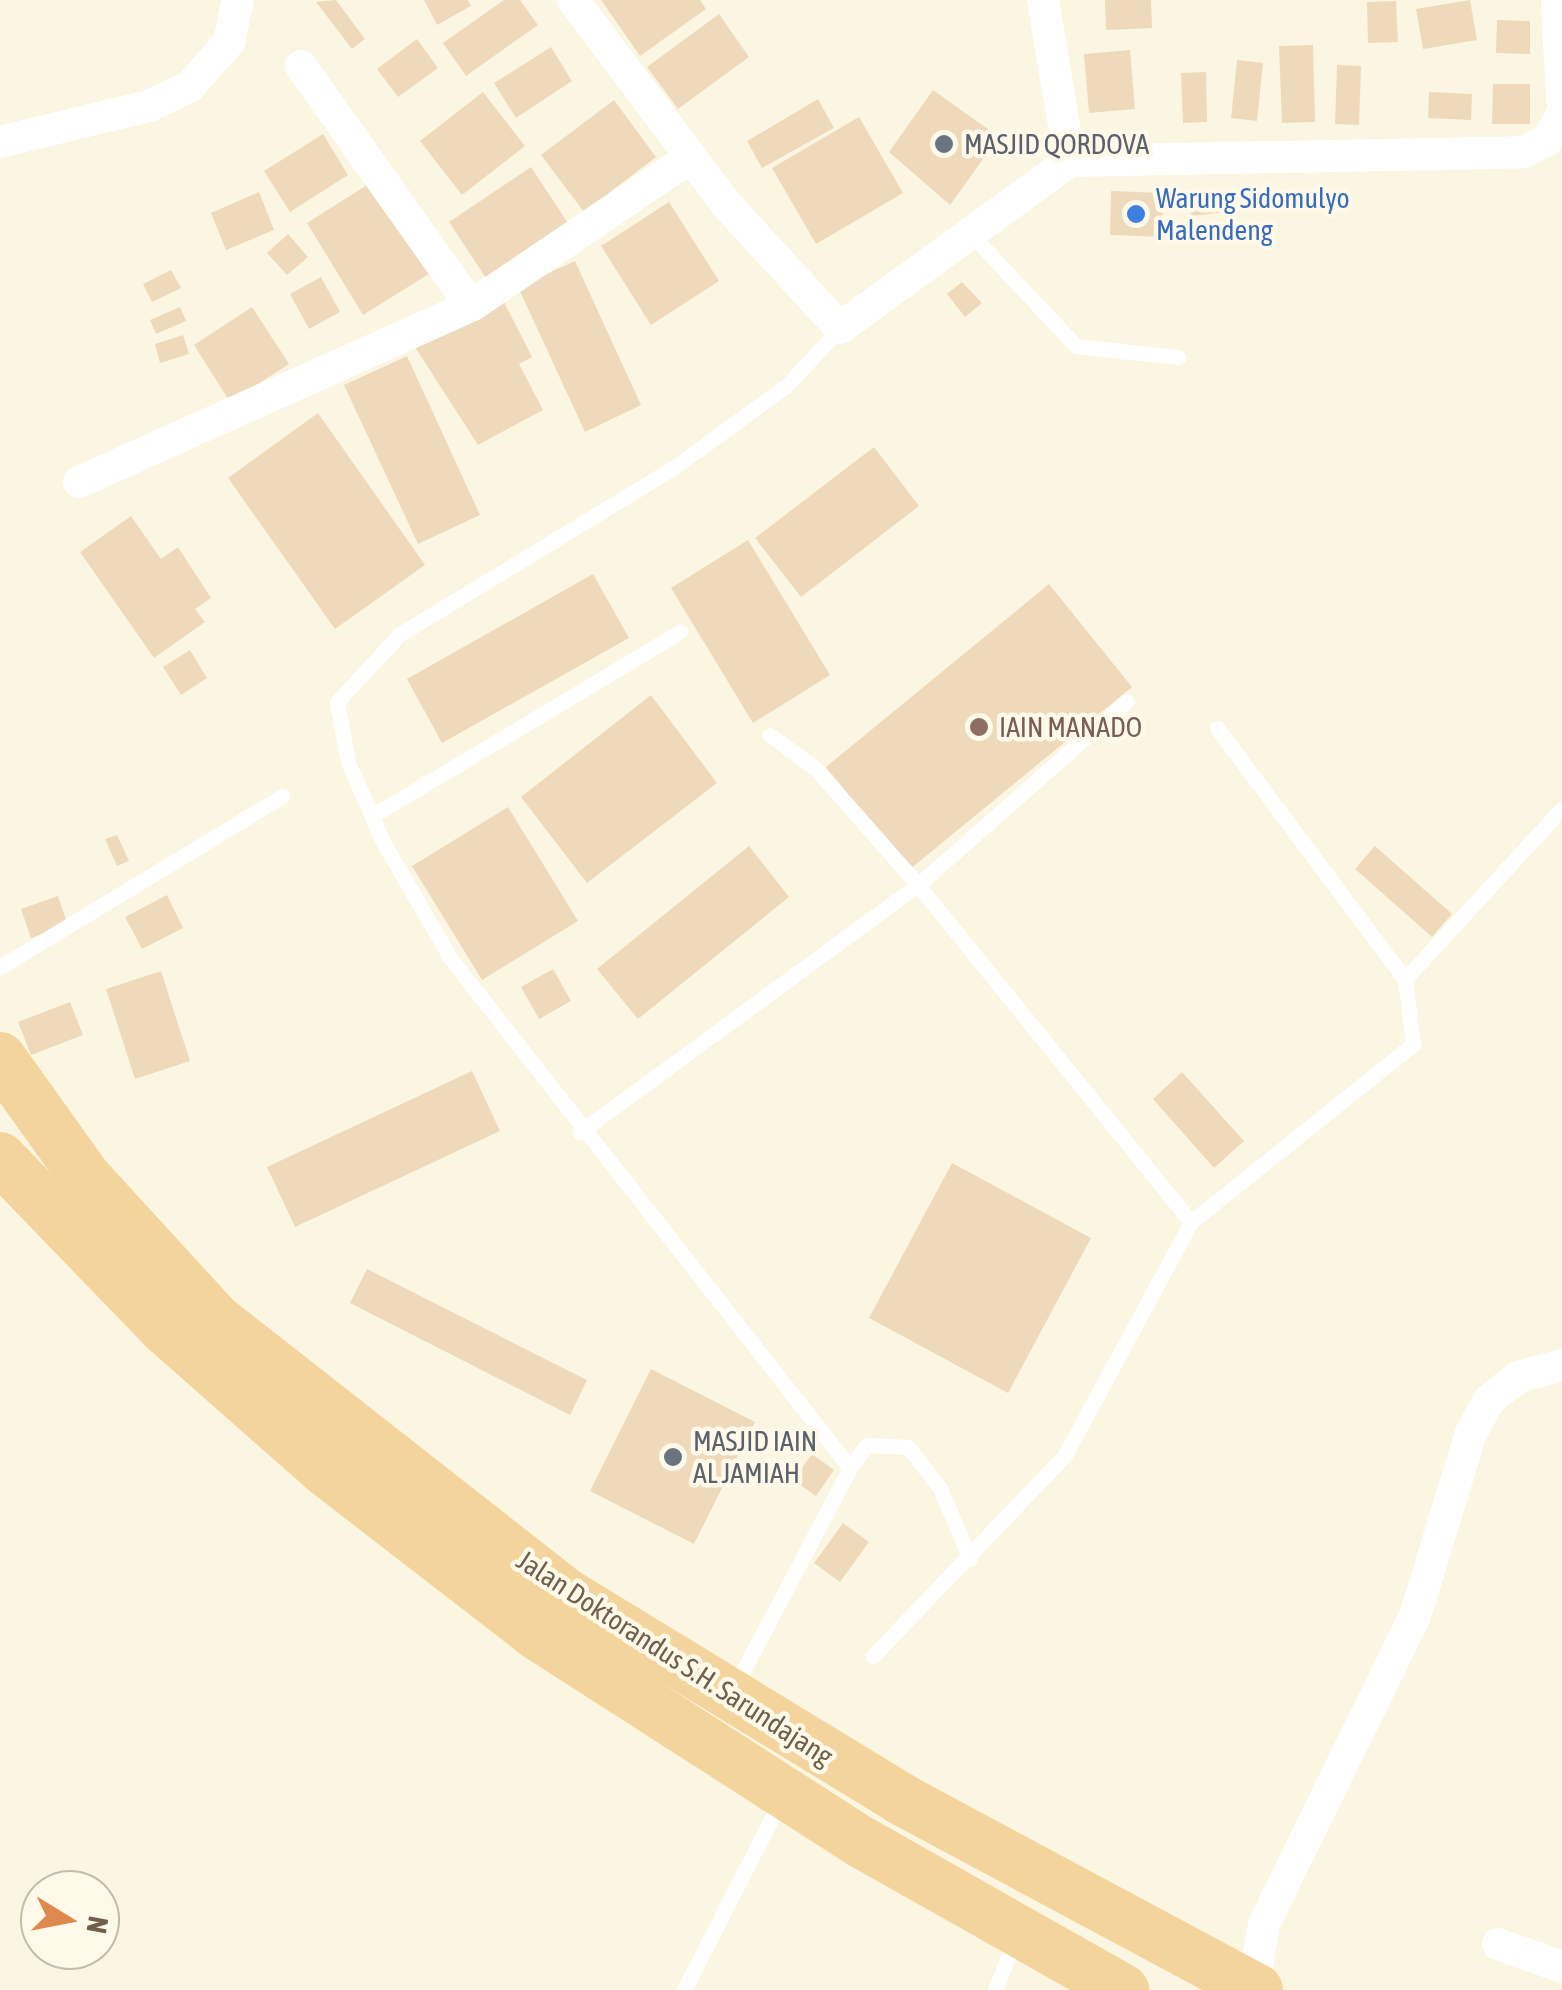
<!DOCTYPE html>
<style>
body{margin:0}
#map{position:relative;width:1562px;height:1990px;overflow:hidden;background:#fbf6e2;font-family:"Asap Condensed",sans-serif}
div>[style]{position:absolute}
.building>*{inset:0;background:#eedabb}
.service>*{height:15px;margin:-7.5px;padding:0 7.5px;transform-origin:7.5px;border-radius:7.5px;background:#fff}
.minor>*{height:32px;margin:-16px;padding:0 16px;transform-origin:16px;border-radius:16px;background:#fff}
.trunk>*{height:52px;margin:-26px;padding:0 26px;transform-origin:26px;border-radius:26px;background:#f4d49d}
.dots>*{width:28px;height:28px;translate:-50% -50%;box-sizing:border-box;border:5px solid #fef9e8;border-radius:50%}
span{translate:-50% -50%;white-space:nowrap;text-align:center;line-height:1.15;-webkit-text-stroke:9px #fef9e8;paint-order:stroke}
.worship-label{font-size:28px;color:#5b616d}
.left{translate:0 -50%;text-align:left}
.shop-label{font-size:28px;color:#366cbe}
.education-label{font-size:28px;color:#785e54}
.street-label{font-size:28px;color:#705f4a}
.north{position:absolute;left:20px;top:1870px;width:100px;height:100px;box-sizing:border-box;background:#fef9e8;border:2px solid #c5bba9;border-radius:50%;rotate:100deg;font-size:28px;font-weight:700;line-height:40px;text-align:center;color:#705f4a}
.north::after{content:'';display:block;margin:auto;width:35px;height:45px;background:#de8a4e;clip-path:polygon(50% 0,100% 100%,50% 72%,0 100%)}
</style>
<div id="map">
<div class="building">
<i style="clip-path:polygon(336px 0,365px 39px,352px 49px,316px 2px)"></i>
<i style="clip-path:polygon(424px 0,468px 0,471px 6px,437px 25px)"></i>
<i style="clip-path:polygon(504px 0,520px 0,538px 25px,466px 76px,443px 43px)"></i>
<i style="clip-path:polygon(601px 0,700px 0,706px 9px,640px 56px)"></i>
<i style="clip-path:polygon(1105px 0,1151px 0,1152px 28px,1106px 30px)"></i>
<i style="clip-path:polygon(1470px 0,1477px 40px,1423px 49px,1416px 9px)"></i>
<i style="clip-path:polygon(1396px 1px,1398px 42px,1368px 43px,1367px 2px)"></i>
<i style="clip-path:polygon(719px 14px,749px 57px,678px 109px,647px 67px)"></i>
<i style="clip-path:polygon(1497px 20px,1530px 21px,1530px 54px,1496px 53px)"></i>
<i style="clip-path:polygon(417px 39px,438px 68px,398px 97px,377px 69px)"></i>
<i style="clip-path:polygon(1313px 45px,1315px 122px,1282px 123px,1279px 46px)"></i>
<i style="clip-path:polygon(551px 47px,572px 81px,516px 118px,494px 83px)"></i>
<i style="clip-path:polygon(1130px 50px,1135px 109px,1089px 113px,1084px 54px)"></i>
<i style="clip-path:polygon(1237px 60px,1263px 63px,1257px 121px,1231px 118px)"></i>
<i style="clip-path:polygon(1337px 65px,1361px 66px,1359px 125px,1335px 124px)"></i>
<i style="clip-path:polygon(1206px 72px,1207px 122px,1183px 123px,1181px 73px)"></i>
<i style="clip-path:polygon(1493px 84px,1530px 84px,1530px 124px,1492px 124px)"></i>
<i style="clip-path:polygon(933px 90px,999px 137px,950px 205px,889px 152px)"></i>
<i style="clip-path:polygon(483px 92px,525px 146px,462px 195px,420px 141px)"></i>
<i style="clip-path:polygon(1429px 92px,1472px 94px,1471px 120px,1428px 118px)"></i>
<i style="clip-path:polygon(818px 99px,834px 128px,762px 168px,747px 141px)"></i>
<i style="clip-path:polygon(614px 100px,656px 157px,584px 212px,541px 155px)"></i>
<i style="clip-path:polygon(859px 117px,903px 193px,816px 244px,772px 168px)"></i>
<i style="clip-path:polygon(323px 134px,348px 175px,290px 212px,264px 171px)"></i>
<i style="clip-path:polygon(531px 167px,568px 223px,486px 278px,449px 222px)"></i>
<i style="clip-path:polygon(375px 180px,432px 272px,363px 315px,307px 223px)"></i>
<i style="clip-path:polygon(1111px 191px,1163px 193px,1162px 237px,1110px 235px)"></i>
<i style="clip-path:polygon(259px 192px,274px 230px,226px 250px,211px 213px)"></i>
<i style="clip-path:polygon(1224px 193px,1226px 212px,1191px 216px,1189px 196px)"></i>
<i style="clip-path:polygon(669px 202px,719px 281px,651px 325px,601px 246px)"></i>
<i style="clip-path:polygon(288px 234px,308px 257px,287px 275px,267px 253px)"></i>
<i style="clip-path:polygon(575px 261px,641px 405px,585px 432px,518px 287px)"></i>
<i style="clip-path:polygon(171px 270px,181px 288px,152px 302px,143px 284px)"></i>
<i style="clip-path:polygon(321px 277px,340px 312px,309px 329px,290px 294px)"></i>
<i style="clip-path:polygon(962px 282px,982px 303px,965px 317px,947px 294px)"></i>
<i style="clip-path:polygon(503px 300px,532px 357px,519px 364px,543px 410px,478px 445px,415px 347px)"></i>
<i style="clip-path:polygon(180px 307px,186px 321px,156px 334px,150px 320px)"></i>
<i style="clip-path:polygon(252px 307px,289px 364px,230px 402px,194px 345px)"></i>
<i style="clip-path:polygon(183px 335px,189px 354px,160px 363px,155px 344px)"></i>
<i style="clip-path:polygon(407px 356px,480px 515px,418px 544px,344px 385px)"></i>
<i style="clip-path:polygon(318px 413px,425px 565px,335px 629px,228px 478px)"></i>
<i style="clip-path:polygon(874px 447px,919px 506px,801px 597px,755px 538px)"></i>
<i style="clip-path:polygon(131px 516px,161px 559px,178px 547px,211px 598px,195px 609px,205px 622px,154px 658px,80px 552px)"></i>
<i style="clip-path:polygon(748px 540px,830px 675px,753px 723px,671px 588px)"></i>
<i style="clip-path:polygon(593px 574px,629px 638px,442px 743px,407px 679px)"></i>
<i style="clip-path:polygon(1049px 584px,1132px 687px,909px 870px,826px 767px)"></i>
<i style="clip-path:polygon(190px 650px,207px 678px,181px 695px,163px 667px)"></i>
<i style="clip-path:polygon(651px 695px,717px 783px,587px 883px,521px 797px)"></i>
<i style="clip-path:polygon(508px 807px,578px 921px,482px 980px,412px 866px)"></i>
<i style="clip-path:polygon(117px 835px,129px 861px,117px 866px,105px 839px)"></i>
<i style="clip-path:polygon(749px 846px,789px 897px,638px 1019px,597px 969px)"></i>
<i style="clip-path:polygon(1375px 846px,1452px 914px,1432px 937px,1355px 869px)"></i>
<i style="clip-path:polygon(167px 895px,183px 928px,142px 949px,125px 917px)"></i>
<i style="clip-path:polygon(58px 896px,68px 926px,31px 938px,21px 909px)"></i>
<i style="clip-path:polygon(553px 969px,571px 1001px,539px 1019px,521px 987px)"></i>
<i style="clip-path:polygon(161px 971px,190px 1061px,135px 1079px,106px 989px)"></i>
<i style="clip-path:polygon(70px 1002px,83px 1035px,31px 1055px,18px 1022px)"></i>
<i style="clip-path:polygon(472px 1071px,500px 1131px,295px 1227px,267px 1167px)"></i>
<i style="clip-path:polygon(1182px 1072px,1244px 1141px,1214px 1168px,1153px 1099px)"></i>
<i style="clip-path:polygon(952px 1163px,1091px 1238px,1008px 1393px,869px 1318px)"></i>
<i style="clip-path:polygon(367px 1269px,587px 1380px,570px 1415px,350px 1303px)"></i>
<i style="clip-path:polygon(651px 1369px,755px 1422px,694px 1544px,590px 1491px)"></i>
<i style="clip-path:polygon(812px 1454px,834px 1470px,816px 1496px,793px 1480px)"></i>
<i style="clip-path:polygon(843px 1523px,869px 1542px,840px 1582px,814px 1563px)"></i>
</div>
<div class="service">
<i style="left:968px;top:231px;width:158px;rotate:46.8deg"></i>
<i style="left:1076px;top:346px;width:103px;rotate:6.2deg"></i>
<i style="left:1217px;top:728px;width:314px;rotate:53.2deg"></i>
<i style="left:770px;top:735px;width:56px;rotate:36.3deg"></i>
<i style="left:815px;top:768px;width:156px;rotate:48.6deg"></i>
<i style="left:918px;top:885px;width:434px;rotate:51deg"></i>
<i style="left:1191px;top:1222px;width:265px;rotate:118.4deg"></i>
<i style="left:1065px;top:1455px;width:278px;rotate:133.7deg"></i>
<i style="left:372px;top:816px;width:359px;rotate:-30.9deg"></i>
<i style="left:0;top:967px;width:330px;rotate:-31.2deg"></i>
<i style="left:580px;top:1132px;width:419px;rotate:-36.2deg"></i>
<i style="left:918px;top:885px;width:278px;rotate:-41.4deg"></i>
<i style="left:1191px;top:1222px;width:285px;rotate:-38.7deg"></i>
<i style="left:1413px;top:1044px;width:65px;rotate:-97deg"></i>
<i style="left:1405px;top:979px;width:232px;rotate:-47.4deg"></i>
<i style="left:850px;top:1468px;width:29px;rotate:-54deg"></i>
<i style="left:867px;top:1445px;width:41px;rotate:2.8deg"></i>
<i style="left:908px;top:1447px;width:52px;rotate:52deg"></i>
<i style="left:940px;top:1488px;width:77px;rotate:67.1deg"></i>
<i style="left:735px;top:1686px;width:246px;rotate:-62.2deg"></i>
<i style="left:850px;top:1468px;width:647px;rotate:-128.09deg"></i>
<i style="left:451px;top:959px;width:135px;rotate:-120.2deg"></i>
<i style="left:383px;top:842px;width:87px;rotate:-113.6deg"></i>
<i style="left:348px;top:762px;width:61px;rotate:-100.4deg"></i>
<i style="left:337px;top:702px;width:93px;rotate:-47.2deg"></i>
<i style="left:400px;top:634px;width:323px;rotate:-31.3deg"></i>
<i style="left:676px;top:466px;width:137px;rotate:-36.1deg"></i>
<i style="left:787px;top:385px;width:78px;rotate:-47.1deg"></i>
<i style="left:684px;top:1990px;width:213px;rotate:-63deg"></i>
<i style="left:995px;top:1990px;width:58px;rotate:-68.7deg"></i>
</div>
<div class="minor">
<i style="left:573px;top:0;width:255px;rotate:53.1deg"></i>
<i style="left:726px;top:204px;width:168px;rotate:47.4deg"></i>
<i style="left:840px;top:328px;width:284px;rotate:-36deg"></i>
<i style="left:1043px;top:0;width:163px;rotate:80.5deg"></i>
<i style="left:1070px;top:161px;width:454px;rotate:-1.1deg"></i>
<i style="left:1524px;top:152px;width:27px;rotate:-27deg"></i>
<i style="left:1548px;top:140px;width:30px;rotate:-62deg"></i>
<i style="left:1557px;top:0;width:99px;rotate:87.1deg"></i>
<i style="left:301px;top:66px;width:294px;rotate:54.7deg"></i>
<i style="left:0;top:142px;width:153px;rotate:-13.6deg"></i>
<i style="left:149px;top:106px;width:46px;rotate:-26deg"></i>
<i style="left:190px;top:86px;width:59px;rotate:-48.4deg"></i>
<i style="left:229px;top:42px;width:43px;rotate:-77.9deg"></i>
<i style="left:79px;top:482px;width:430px;rotate:-24.2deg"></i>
<i style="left:471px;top:306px;width:264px;rotate:-34.1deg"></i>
<i style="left:1498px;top:1944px;width:68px;rotate:19.8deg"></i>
<i style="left:1253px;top:1990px;width:67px;rotate:-80.5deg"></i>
<i style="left:1264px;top:1924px;width:343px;rotate:-63.9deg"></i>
<i style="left:1415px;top:1616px;width:191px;rotate:-73deg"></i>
<i style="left:1471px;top:1433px;width:38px;rotate:-61deg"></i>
<i style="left:1489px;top:1400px;width:37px;rotate:-38deg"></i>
<i style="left:1518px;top:1377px;width:46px;rotate:-15.3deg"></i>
</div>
<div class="trunk">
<i style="left:0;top:1058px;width:148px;rotate:54.4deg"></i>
<i style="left:86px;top:1178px;width:191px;rotate:47.5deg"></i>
<i style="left:215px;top:1319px;width:444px;rotate:38.1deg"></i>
<i style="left:564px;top:1593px;width:395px;rotate:31.4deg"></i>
<i style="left:901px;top:1799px;width:404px;rotate:28.2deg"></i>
<i style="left:0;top:1158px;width:235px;rotate:46deg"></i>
<i style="left:163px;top:1327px;width:216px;rotate:41.4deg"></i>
<i style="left:325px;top:1470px;width:268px;rotate:37.7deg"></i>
<i style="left:537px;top:1634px;width:387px;rotate:32.7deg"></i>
<i style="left:863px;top:1843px;width:299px;rotate:29.5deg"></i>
</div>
<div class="dots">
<i style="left:944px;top:144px;background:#6b7280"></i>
<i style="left:1136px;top:214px;background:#3f7fe0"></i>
<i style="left:979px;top:727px;background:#8d6e63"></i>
<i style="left:673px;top:1457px;background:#6b7280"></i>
</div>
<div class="worship-label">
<span class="left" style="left:964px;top:144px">MASJID QORDOVA</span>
<span class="left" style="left:693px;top:1457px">MASJID IAIN<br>AL JAMIAH</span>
</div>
<div class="shop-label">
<span class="left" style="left:1156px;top:214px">Warung Sidomulyo<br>Malendeng</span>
</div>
<div class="education-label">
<span class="left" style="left:999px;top:727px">IAIN MANADO</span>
</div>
<div class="street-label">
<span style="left:675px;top:1658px;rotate:33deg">Jalan Doktorandus S.H. Sarundajang</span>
</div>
<div class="north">N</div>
</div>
